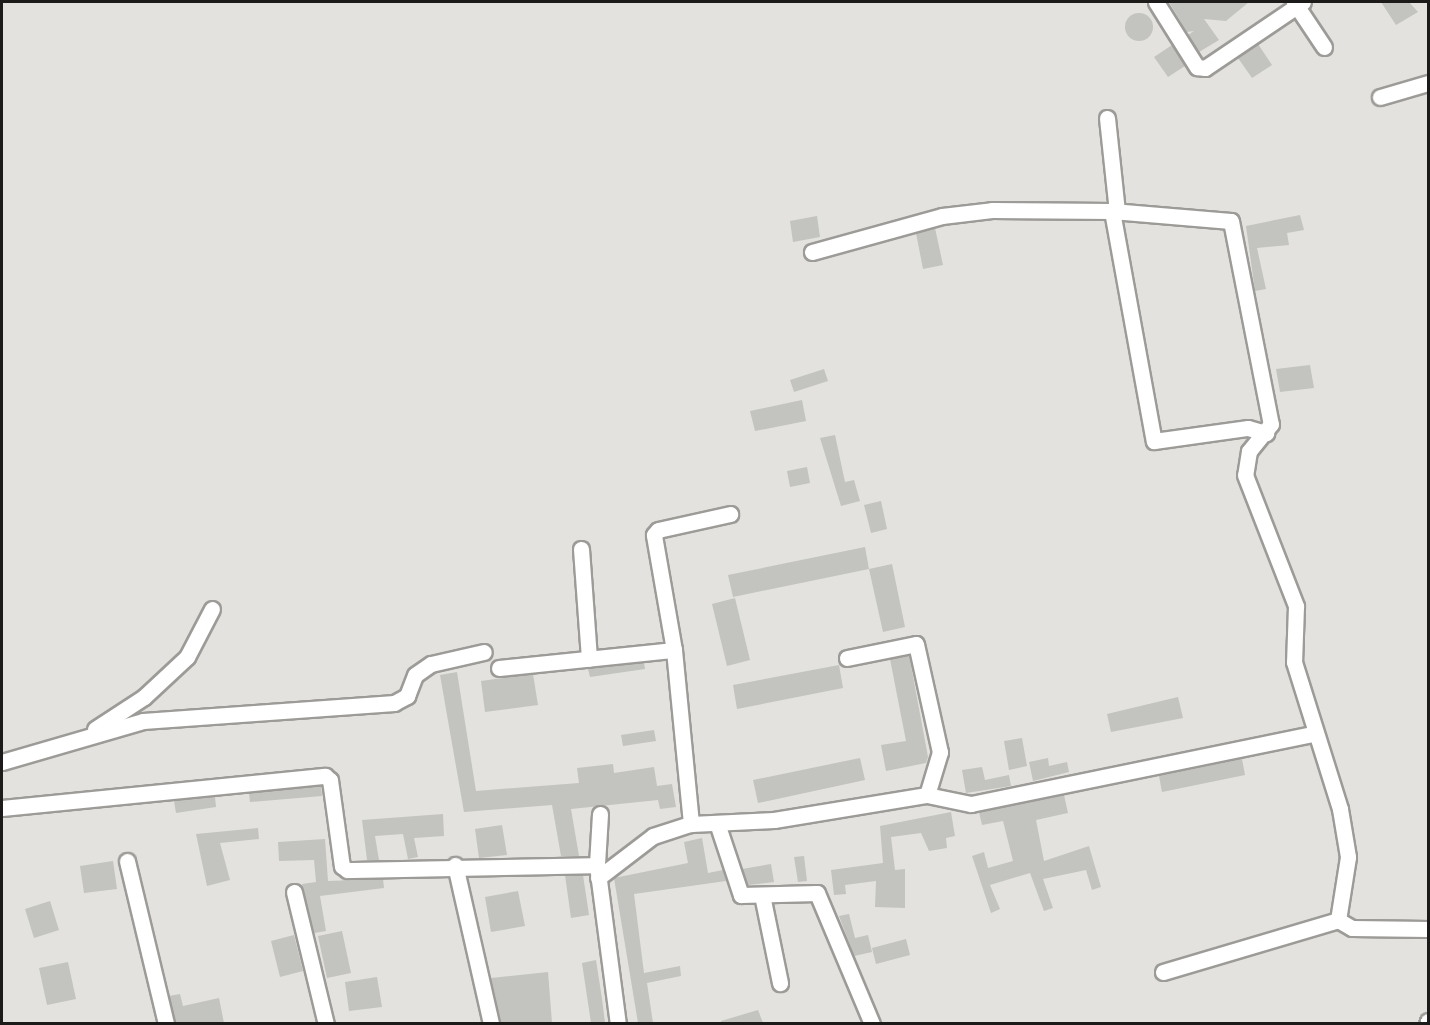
<!DOCTYPE html>
<style>
body{margin:0}
#map{position:relative;width:1430px;height:1025px;overflow:hidden;background:#e3e2de;font-family:"Times New Roman",serif}
div>[style]{position:absolute}
.building>*{inset:0;background:#c3c3bf}
.round{border-radius:50%}
.roads{filter:drop-shadow(2px 0 #9d9b98) drop-shadow(-2px 0 #9d9b98) drop-shadow(0 2px #9d9b98) drop-shadow(0 -2px #9d9b98)}
.minor>*{height:15px;margin:-7.5px;padding:0 7.5px;transform-origin:7.5px;border-radius:7.5px;background:#fff}
span{translate:-50% -50%;white-space:nowrap;text-align:center;line-height:1.15;-webkit-text-stroke:6px #fff;paint-order:stroke}
.frame{position:absolute;inset:0;border:3px solid #1c1b1a;pointer-events:none}
</style>
<div id="map">
<div class="building">
<i style="clip-path:polygon(1169px 2px,1249px 2px,1226px 21px,1204px 19px,1219px 40px,1199px 52px,1188px 35px,1194px 31px,1187px 32px)"></i>
<i style="clip-path:polygon(1381px 2px,1409px 2px,1418px 12px,1396px 25px)"></i>
<i class="round" style="left:1125px;top:13px;width:28px;height:28px"></i>
<i style="clip-path:polygon(1258px 44px,1272px 65px,1252px 78px,1238px 58px)"></i>
<i style="clip-path:polygon(1172px 45px,1185px 66px,1168px 77px,1154px 57px)"></i>
<i style="clip-path:polygon(1300px 215px,1304px 230px,1287px 233px,1289px 245px,1257px 248px,1266px 289px,1255px 291px,1246px 226px)"></i>
<i style="clip-path:polygon(817px 216px,820px 237px,793px 242px,790px 221px)"></i>
<i style="clip-path:polygon(935px 228px,943px 265px,923px 269px,916px 233px)"></i>
<i style="clip-path:polygon(1310px 365px,1314px 388px,1280px 392px,1276px 369px)"></i>
<i style="clip-path:polygon(824px 369px,828px 381px,794px 392px,790px 380px)"></i>
<i style="clip-path:polygon(802px 400px,806px 421px,755px 431px,750px 411px)"></i>
<i style="clip-path:polygon(835px 435px,845px 482px,854px 480px,860px 501px,841px 506px,820px 438px)"></i>
<i style="clip-path:polygon(807px 467px,810px 483px,790px 487px,787px 471px)"></i>
<i style="clip-path:polygon(881px 501px,887px 529px,871px 533px,864px 505px)"></i>
<i style="clip-path:polygon(865px 547px,869px 569px,733px 597px,728px 575px)"></i>
<i style="clip-path:polygon(892px 564px,905px 627px,883px 632px,869px 569px)"></i>
<i style="clip-path:polygon(735px 598px,750px 660px,727px 666px,712px 604px)"></i>
<i style="clip-path:polygon(909px 655px,928px 757px,926px 763px,886px 771px,881px 745px,906px 741px,890px 659px)"></i>
<i style="clip-path:polygon(644px 663px,645px 669px,590px 677px,588px 669px)"></i>
<i style="clip-path:polygon(839px 665px,843px 688px,737px 709px,733px 685px)"></i>
<i style="clip-path:polygon(457px 672px,476px 791px,579px 783px,577px 768px,613px 764px,614px 773px,654px 767px,657px 786px,672px 784px,676px 807px,660px 809px,658px 800px,571px 809px,579px 856px,561px 856px,552px 805px,464px 812px,440px 675px)"></i>
<i style="clip-path:polygon(533px 674px,538px 705px,485px 712px,481px 681px)"></i>
<i style="clip-path:polygon(1178px 697px,1183px 718px,1111px 732px,1107px 714px)"></i>
<i style="clip-path:polygon(654px 730px,656px 741px,623px 746px,621px 735px)"></i>
<i style="clip-path:polygon(1022px 738px,1027px 766px,1009px 770px,1004px 741px)"></i>
<i style="clip-path:polygon(860px 758px,865px 780px,758px 803px,753px 780px)"></i>
<i style="clip-path:polygon(1048px 758px,1049px 766px,1067px 762px,1069px 772px,1033px 781px,1029px 762px)"></i>
<i style="clip-path:polygon(1242px 759px,1245px 775px,1162px 792px,1159px 776px)"></i>
<i style="clip-path:polygon(982px 767px,985px 780px,1009px 775px,1011px 786px,966px 793px,962px 770px)"></i>
<i style="clip-path:polygon(321px 786px,322px 796px,250px 802px,249px 793px)"></i>
<i style="clip-path:polygon(1064px 795px,1068px 813px,1036px 820px,1044px 861px,1089px 846px,1101px 887px,1092px 890px,1086px 870px,1043px 879px,1053px 908px,1044px 911px,1030px 873px,990px 885px,1000px 909px,991px 913px,972px 856px,984px 852px,988px 868px,1013px 861px,1003px 821px,982px 825px,979px 812px)"></i>
<i style="clip-path:polygon(215px 797px,216px 807px,176px 813px,174px 801px)"></i>
<i style="clip-path:polygon(951px 812px,955px 836px,946px 838px,947px 848px,929px 851px,921px 833px,891px 837px,895px 870px,905px 869px,905px 908px,875px 907px,876px 881px,845px 885px,846px 894px,834px 895px,831px 870px,883px 863px,880px 826px)"></i>
<i style="clip-path:polygon(443px 814px,444px 836px,414px 838px,418px 857px,408px 859px,403px 834px,375px 836px,379px 860px,367px 860px,362px 820px)"></i>
<i style="clip-path:polygon(502px 825px,507px 855px,479px 858px,475px 829px)"></i>
<i style="clip-path:polygon(258px 828px,259px 839px,220px 843px,230px 880px,207px 886px,196px 834px)"></i>
<i style="clip-path:polygon(702px 838px,708px 873px,723px 870px,726px 881px,634px 894px,644px 973px,680px 966px,681px 976px,647px 983px,653px 1023px,638px 1023px,614px 878px,688px 863px,684px 842px)"></i>
<i style="clip-path:polygon(325px 839px,328px 881px,383px 879px,384px 888px,320px 896px,326px 931px,314px 933px,302px 884px,316px 882px,314px 860px,279px 861px,278px 842px)"></i>
<i style="clip-path:polygon(804px 856px,807px 881px,798px 882px,794px 857px)"></i>
<i style="clip-path:polygon(113px 861px,117px 889px,84px 893px,80px 866px)"></i>
<i style="clip-path:polygon(771px 864px,774px 882px,748px 885px,742px 869px)"></i>
<i style="clip-path:polygon(565px 875px,583px 875px,589px 915px,571px 918px)"></i>
<i style="clip-path:polygon(518px 891px,525px 926px,491px 932px,485px 897px)"></i>
<i style="clip-path:polygon(50px 901px,59px 930px,34px 938px,25px 909px)"></i>
<i style="clip-path:polygon(849px 914px,855px 938px,868px 935px,872px 952px,854px 956px,839px 916px)"></i>
<i style="clip-path:polygon(342px 931px,351px 973px,327px 978px,318px 936px)"></i>
<i style="clip-path:polygon(294px 935px,303px 971px,280px 977px,271px 941px)"></i>
<i style="clip-path:polygon(906px 939px,910px 955px,876px 964px,872px 948px)"></i>
<i style="clip-path:polygon(596px 960px,602px 999px,605px 1023px,591px 1023px,582px 963px)"></i>
<i style="clip-path:polygon(68px 962px,76px 999px,47px 1005px,39px 968px)"></i>
<i style="clip-path:polygon(548px 972px,552px 1023px,501px 1023px,491px 978px)"></i>
<i style="clip-path:polygon(377px 977px,382px 1007px,349px 1011px,345px 982px)"></i>
<i style="clip-path:polygon(180px 994px,183px 1006px,219px 998px,224px 1023px,176px 1023px,169px 996px)"></i>
<i style="clip-path:polygon(758px 1010px,763px 1023px,721px 1023px,721px 1021px)"></i>
</div>
<div class="roads">
<div class="minor">
<i style="left:1156px;top:2px;width:77px;rotate:57.8deg"></i>
<i style="left:1197px;top:67px;width:8px;rotate:7deg"></i>
<i style="left:1205px;top:68px;width:118px;rotate:-34deg"></i>
<i style="left:1294px;top:2px;width:54px;rotate:56.3deg"></i>
<i style="left:1380px;top:97px;width:50px;rotate:-16.3deg"></i>
<i style="left:1107px;top:118px;width:94px;rotate:83.9deg"></i>
<i style="left:1112px;top:211px;width:234px;rotate:79.7deg"></i>
<i style="left:1154px;top:441px;width:95px;rotate:-7.9deg"></i>
<i style="left:1248px;top:428px;width:19px;rotate:16deg"></i>
<i style="left:812px;top:252px;width:135px;rotate:-15.5deg"></i>
<i style="left:942px;top:216px;width:50px;rotate:-6.8deg"></i>
<i style="left:992px;top:210px;width:120px;rotate:0.5deg"></i>
<i style="left:1112px;top:211px;width:119px;rotate:4.8deg"></i>
<i style="left:1231px;top:221px;width:207px;rotate:78.9deg"></i>
<i style="left:1271px;top:424px;width:35px;rotate:129deg"></i>
<i style="left:1249px;top:451px;width:24px;rotate:99deg"></i>
<i style="left:1245px;top:475px;width:141px;rotate:68.7deg"></i>
<i style="left:1296px;top:606px;width:56px;rotate:92deg"></i>
<i style="left:1294px;top:662px;width:154px;rotate:72.6deg"></i>
<i style="left:1340px;top:809px;width:49px;rotate:80.5deg"></i>
<i style="left:1348px;top:857px;width:64px;rotate:99deg"></i>
<i style="left:1338px;top:920px;width:16px;rotate:30deg"></i>
<i style="left:1352px;top:928px;width:76px;rotate:0.8deg"></i>
<i style="left:581px;top:549px;width:110px;rotate:85.8deg"></i>
<i style="left:674px;top:650px;width:117px;rotate:-99.9deg"></i>
<i style="left:654px;top:535px;width:6px;rotate:-51deg"></i>
<i style="left:658px;top:530px;width:74px;rotate:-12.5deg"></i>
<i style="left:847px;top:658px;width:70px;rotate:-11.5deg"></i>
<i style="left:916px;top:644px;width:111px;rotate:77.5deg"></i>
<i style="left:940px;top:752px;width:45px;rotate:106.8deg"></i>
<i style="left:499px;top:668px;width:176px;rotate:-5.9deg"></i>
<i style="left:674px;top:650px;width:175px;rotate:84.4deg"></i>
<i style="left:95px;top:729px;width:59px;rotate:-33.1deg"></i>
<i style="left:144px;top:697px;width:59px;rotate:-42.9deg"></i>
<i style="left:187px;top:657px;width:54px;rotate:-62.5deg"></i>
<i style="left:2px;top:762px;width:147px;rotate:-16.2deg"></i>
<i style="left:143px;top:721px;width:252px;rotate:-4.1deg"></i>
<i style="left:394px;top:703px;width:15px;rotate:-28deg"></i>
<i style="left:407px;top:696px;width:22px;rotate:-69deg"></i>
<i style="left:415px;top:675px;width:19px;rotate:-35deg"></i>
<i style="left:431px;top:664px;width:54px;rotate:-12.8deg"></i>
<i style="left:2px;top:808px;width:325px;rotate:-5.7deg"></i>
<i style="left:325px;top:776px;width:6px;rotate:39deg"></i>
<i style="left:330px;top:780px;width:87px;rotate:82.1deg"></i>
<i style="left:342px;top:866px;width:6px;rotate:39deg"></i>
<i style="left:347px;top:870px;width:250px;rotate:-1.1deg"></i>
<i style="left:600px;top:814px;width:51px;rotate:93.4deg"></i>
<i style="left:597px;top:865px;width:160px;rotate:82.5deg"></i>
<i style="left:717px;top:823px;width:76px;rotate:71.6deg"></i>
<i style="left:741px;top:895px;width:76px;rotate:-1.5deg"></i>
<i style="left:817px;top:893px;width:142px;rotate:67.2deg"></i>
<i style="left:127px;top:861px;width:168px;rotate:76.5deg"></i>
<i style="left:455px;top:865px;width:163px;rotate:77.2deg"></i>
<i style="left:598px;top:878px;width:69px;rotate:-37.4deg"></i>
<i style="left:653px;top:836px;width:40px;rotate:-18deg"></i>
<i style="left:691px;top:824px;width:83px;rotate:-2.8deg"></i>
<i style="left:774px;top:820px;width:155px;rotate:-9.3deg"></i>
<i style="left:927px;top:795px;width:45px;rotate:11.6deg"></i>
<i style="left:971px;top:804px;width:349px;rotate:-11.6deg"></i>
<i style="left:294px;top:892px;width:136px;rotate:76.4deg"></i>
<i style="left:762px;top:895px;width:90px;rotate:78.4deg"></i>
<i style="left:1163px;top:972px;width:183px;rotate:-16.5deg"></i>
<i style="left:1427px;top:1024px;width:3px;rotate:-72deg"></i>
</div>
</div>
<div class="frame"></div>
</div>
